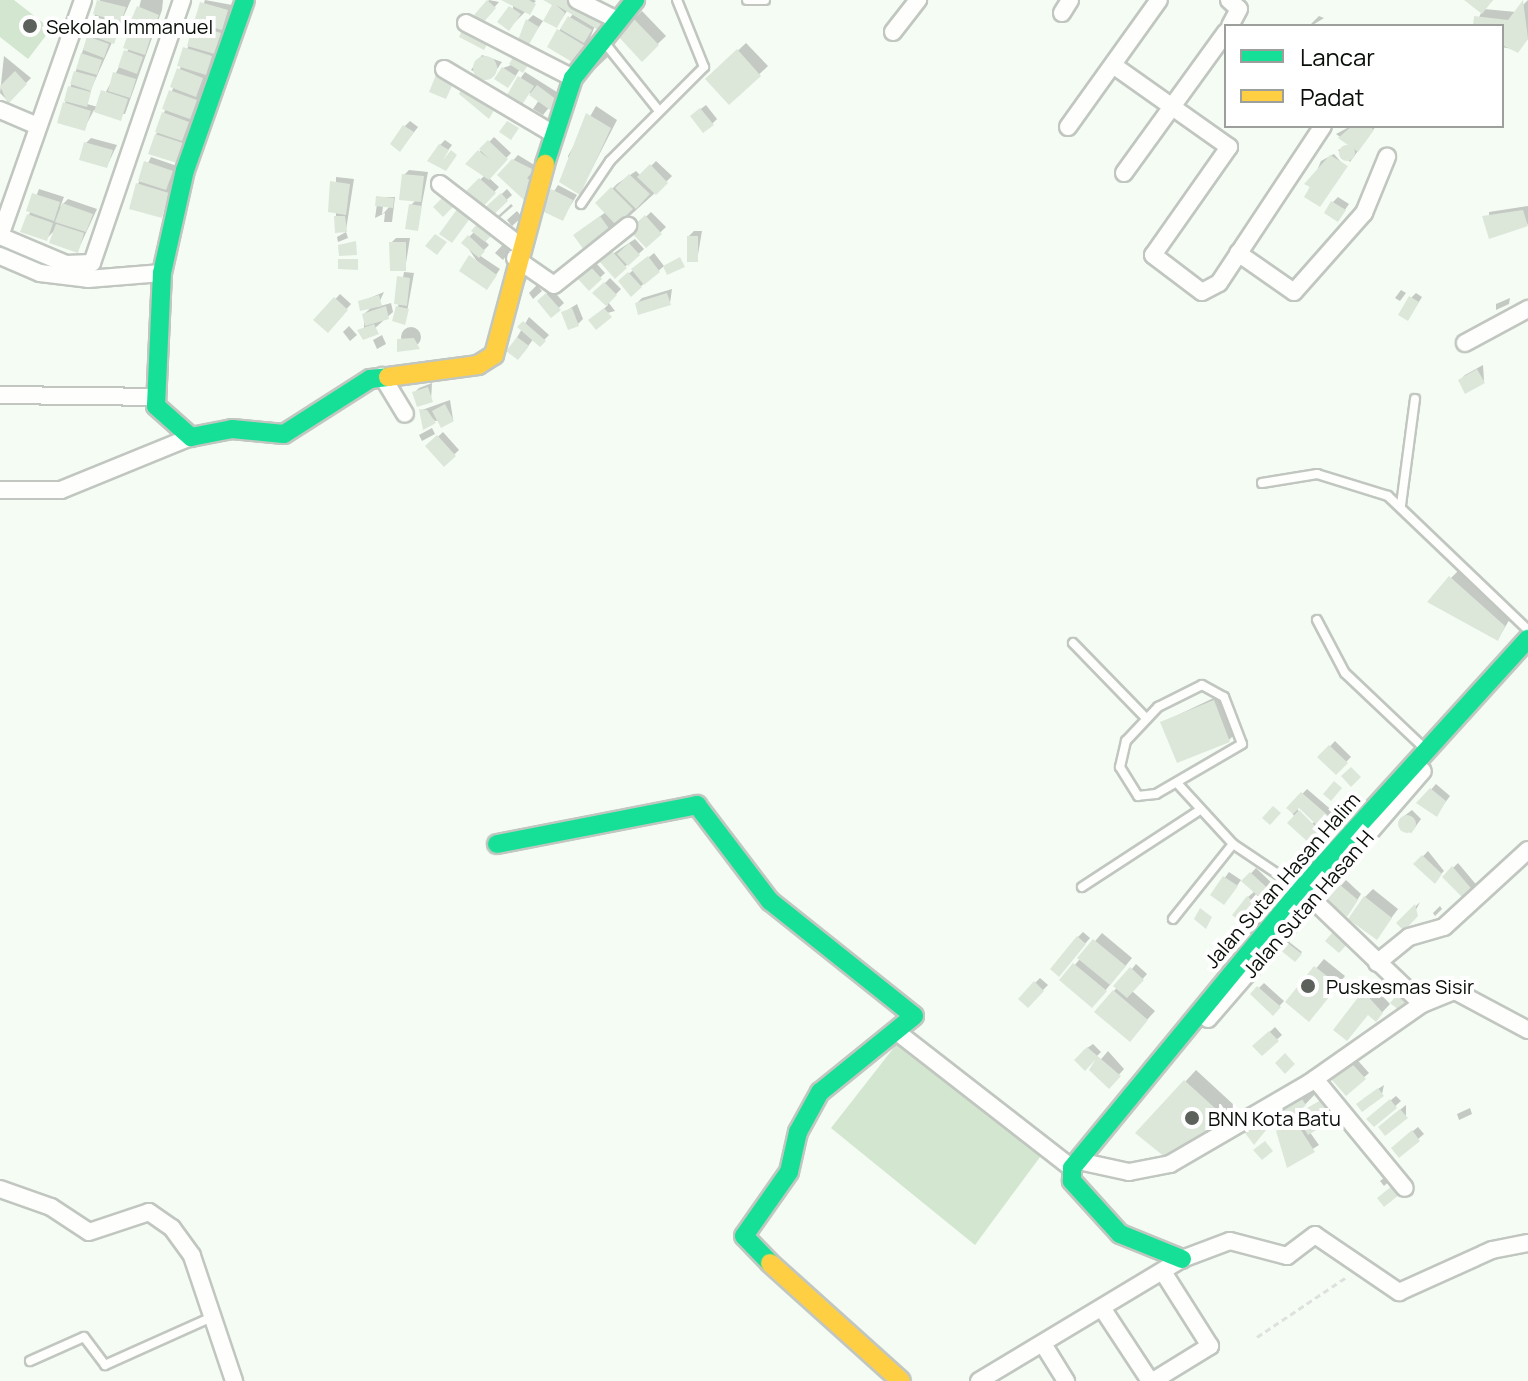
<!DOCTYPE html>
<style>
body{margin:0}
#map{position:relative;width:1528px;height:1381px;overflow:hidden;background:#f5fcf4;font-family:Manrope,sans-serif}
div>[style]{position:absolute}
.green>*{inset:0;background:#d3e6cf}
.shadow>*{inset:0;background:#0003}
.round{border-radius:50%}
.building>*{inset:0;background:#dce7da}
.path>*{height:3px;margin-top:-1.5px;transform-origin:0;background:repeating-linear-gradient(90deg,#dee1de 0 6px,transparent 0 10px)}
.roads{filter:drop-shadow(2px 0 #c1c7c0) drop-shadow(-2px 0 #c1c7c0) drop-shadow(0 2px #c1c7c0) drop-shadow(0 -2px #c1c7c0)}
.lane>*{height:8px;margin:-4px;padding:0 4px;transform-origin:4px;border-radius:4px;background:#fefffd}
.street>*{height:16px;margin:-8px;padding:0 8px;transform-origin:8px;border-radius:8px;background:#fefffd}
.fast>*{height:18px;margin:-9px;padding:0 9px;transform-origin:9px;border-radius:9px;background:#16e098}
.slow>*{height:18px;margin:-9px;padding:0 9px;transform-origin:9px;border-radius:9px;background:#ffcf43}
.dots>*{width:22px;height:22px;translate:-50% -50%;box-sizing:border-box;border:4px solid #fff;border-radius:50%}
span{translate:-50% -50%;white-space:nowrap;text-align:center;line-height:1.15;-webkit-text-stroke:8px #fff;paint-order:stroke}
.poi-label{font-size:20px;color:#090e08}
.left{translate:0 -50%;text-align:left}
.street-label{font-size:20px;color:#090e08}
.legend{position:absolute;left:1224px;top:24px;width:280px;height:104px;box-sizing:border-box;background:#fff;border:2px solid #9d9f9c;margin:0;padding:10px 14px;list-style:none;font-size:24px;color:#090e08}
.legend li{display:flex;align-items:center;gap:16px;height:40px}
.legend b{width:40px;border:2px solid #9d9f9c}
</style>
<div id="map">
<div class="green">
<i style="clip-path:polygon(0 0,14px 0,51px 29px,28px 59px,0 37px)"></i>
<i style="clip-path:polygon(899px 1041px,1043px 1153px,975px 1245px,831px 1128px)"></i>
</div>
<div class="shadow">
<i style="clip-path:polygon(100px 0,131px 0,92px 87px,87px 104px,98px 107px,129px 48px,141px 0,163px 0,162px 10px,125px 114px,94px 110px,84px 129px,65px 103px)"></i>
<i style="clip-path:polygon(205px 0,232px 5px,181px 156px,156px 135px)"></i>
<i style="clip-path:polygon(489px 0,499px 2px,483px 20px,477px 14px)"></i>
<i style="clip-path:polygon(505px 0,534px 0,536px 1px,513px 24px,513px 4px)"></i>
<i style="clip-path:polygon(547px 0,580px 0,595px 26px,582px 57px,559px 31px,573px 14px,567px 11px,557px 26px,555px 5px)"></i>
<i style="clip-path:polygon(1468px 0,1493px 0,1484px 9px,1516px 12px,1528px 0,1528px 39px,1517px 50px,1502px 47px,1502px 26px,1475px 26px,1482px 11px)"></i>
<i style="clip-path:polygon(642px 11px,666px 36px,642px 59px,619px 34px)"></i>
<i style="clip-path:polygon(533px 15px,543px 21px,528px 43px,528px 20px)"></i>
<i style="clip-path:polygon(1319px 16px,1324px 18px,1311px 26px,1310px 25px)"></i>
<i style="clip-path:polygon(746px 43px,768px 66px,730px 102px,708px 79px)"></i>
<i style="clip-path:polygon(606px 48px,611px 54px,594px 70px,588px 64px)"></i>
<i style="clip-path:polygon(482px 55px,502px 62px,490px 79px,471px 70px)"></i>
<i style="clip-path:polygon(4px 56px,31px 78px,8px 101px,0 93px)"></i>
<i style="clip-path:polygon(511px 65px,520px 69px,513px 80px,503px 68px)"></i>
<i style="clip-path:polygon(525px 72px,560px 94px,543px 115px,533px 109px,539px 100px,530px 93px,509px 94px)"></i>
<i style="clip-path:polygon(706px 105px,717px 119px,712px 124px,698px 111px)"></i>
<i style="clip-path:polygon(596px 106px,617px 120px,580px 192px,568px 156px)"></i>
<i style="clip-path:polygon(410px 121px,418px 127px,405px 144px,405px 126px)"></i>
<i style="clip-path:polygon(1351px 126px,1376px 126px,1350px 162px,1338px 150px,1351px 145px,1336px 134px)"></i>
<i style="clip-path:polygon(494px 137px,511px 153px,488px 177px,499px 187px,478px 209px,464px 196px,486px 174px,468px 164px)"></i>
<i style="clip-path:polygon(91px 138px,117px 145px,107px 166px,86px 143px)"></i>
<i style="clip-path:polygon(445px 140px,452px 145px,437px 165px,440px 145px)"></i>
<i style="clip-path:polygon(1334px 154px,1346px 168px,1306px 196px,1321px 161px)"></i>
<i style="clip-path:polygon(518px 155px,536px 166px,541px 181px,525px 198px,500px 175px)"></i>
<i style="clip-path:polygon(151px 157px,177px 166px,161px 216px,138px 184px)"></i>
<i style="clip-path:polygon(656px 161px,672px 176px,656px 192px,612px 232px,581px 230px,606px 212px,598px 203px,617px 184px,636px 171px,641px 176px)"></i>
<i style="clip-path:polygon(409px 170px,428px 172px,417px 229px,411px 205px,416px 200px,404px 175px)"></i>
<i style="clip-path:polygon(336px 177px,354px 179px,346px 230px,336px 217px)"></i>
<i style="clip-path:polygon(558px 185px,577px 195px,562px 219px,543px 209px)"></i>
<i style="clip-path:polygon(39px 189px,64px 197px,60px 207px,68px 199px,97px 209px,78px 250px,56px 229px,46px 239px,29px 215px)"></i>
<i style="clip-path:polygon(507px 189px,512px 195px,489px 216px,484px 211px)"></i>
<i style="clip-path:polygon(evenodd,378px 197px,395px 197px,392px 222px,384px 222px,385px 213px,375px 218px,378px 197px,383px 205px,390px 206px,382px 215px,383px 205px)"></i>
<i style="clip-path:polygon(1338px 197px,1349px 204px,1338px 220px,1333px 202px)"></i>
<i style="clip-path:polygon(511px 204px,513px 206px,498px 219px,497px 217px)"></i>
<i style="clip-path:polygon(1528px 206px,1528px 224px,1490px 237px,1489px 212px)"></i>
<i style="clip-path:polygon(517px 211px,522px 217px,512px 226px,507px 220px)"></i>
<i style="clip-path:polygon(651px 212px,666px 227px,646px 246px,632px 230px)"></i>
<i style="clip-path:polygon(475px 231px,489px 245px,479px 255px,500px 269px,491px 282px,464px 242px)"></i>
<i style="clip-path:polygon(694px 231px,702px 231px,697px 260px,689px 236px)"></i>
<i style="clip-path:polygon(346px 232px,348px 238px,338px 242px,337px 237px)"></i>
<i style="clip-path:polygon(512px 235px,519px 241px,503px 260px,495px 253px)"></i>
<i style="clip-path:polygon(396px 238px,410px 238px,405px 269px,391px 243px)"></i>
<i style="clip-path:polygon(635px 239px,644px 249px,615px 276px,602px 261px)"></i>
<i style="clip-path:polygon(654px 253px,664px 266px,632px 294px,620px 281px)"></i>
<i style="clip-path:polygon(596px 263px,605px 273px,589px 288px,580px 278px)"></i>
<i style="clip-path:polygon(404px 272px,414px 273px,405px 323px,398px 307px)"></i>
<i style="clip-path:polygon(517px 272px,528px 276px,525px 283px,514px 279px)"></i>
<i style="clip-path:polygon(610px 278px,621px 289px,608px 302px,615px 311px,596px 316px,608px 305px,595px 293px)"></i>
<i style="clip-path:polygon(537px 285px,542px 291px,533px 299px,529px 293px)"></i>
<i style="clip-path:polygon(552px 289px,564px 303px,551px 315px,539px 301px)"></i>
<i style="clip-path:polygon(672px 289px,670px 303px,637px 303px,642px 298px)"></i>
<i style="clip-path:polygon(1401px 290px,1406px 293px,1400px 301px,1395px 298px)"></i>
<i style="clip-path:polygon(384px 292px,377px 307px,391px 303px,393px 312px,364px 338px,364px 314px,373px 306px,360px 302px)"></i>
<i style="clip-path:polygon(1416px 293px,1422px 297px,1412px 313px,1411px 298px)"></i>
<i style="clip-path:polygon(340px 294px,351px 304px,328px 330px,316px 320px)"></i>
<i style="clip-path:polygon(1510px 298px,1509px 304px,1496px 310px,1496px 304px)"></i>
<i style="clip-path:polygon(577px 304px,583px 319px,578px 324px,563px 313px)"></i>
<i style="clip-path:polygon(529px 317px,549px 335px,540px 344px,534px 338px,523px 353px,509px 351px)"></i>
<i style="clip-path:polygon(349px 326px,357px 335px,350px 341px,343px 332px)"></i>
<i class="round" style="left:401px;top:327px;width:20px;height:20px"></i>
<i style="clip-path:polygon(382px 335px,386px 344px,377px 349px,373px 340px)"></i>
<i style="clip-path:polygon(1483px 365px,1484px 381px,1460px 380px,1465px 375px)"></i>
<i style="clip-path:polygon(432px 383px,431px 401px,414px 393px,419px 388px)"></i>
<i style="clip-path:polygon(450px 400px,453px 419px,435px 421px,422px 410px)"></i>
<i style="clip-path:polygon(432px 428px,435px 434px,422px 441px,419px 435px)"></i>
<i style="clip-path:polygon(443px 432px,459px 450px,444px 464px,428px 446px)"></i>
<i style="clip-path:polygon(1459px 570px,1511px 617px,1498px 639px,1451px 578px)"></i>
<i style="clip-path:polygon(1222px 694px,1237px 732px,1229px 740px,1163px 722px)"></i>
<i style="clip-path:polygon(1335px 741px,1351px 757px,1336px 772px,1320px 757px)"></i>
<i style="clip-path:polygon(1436px 784px,1450px 796px,1436px 815px,1419px 803px)"></i>
<i style="clip-path:polygon(evenodd,1307px 789px,1342px 819px,1309px 840px,1289px 808px,1307px 789px,1300px 806px,1315px 821px,1311px 825px,1297px 809px,1300px 806px)"></i>
<i style="clip-path:polygon(1412px 810px,1421px 819px,1411px 833px,1399px 820px)"></i>
<i style="clip-path:polygon(1428px 851px,1444px 871px,1439px 876px,1416px 864px)"></i>
<i style="clip-path:polygon(1458px 863px,1479px 888px,1467px 899px,1444px 877px)"></i>
<i style="clip-path:polygon(1256px 868px,1278px 889px,1252px 919px,1248px 897px,1255px 891px,1244px 881px)"></i>
<i style="clip-path:polygon(1229px 872px,1241px 880px,1229px 897px,1213px 894px)"></i>
<i style="clip-path:polygon(1346px 880px,1361px 894px,1351px 910px,1329px 899px)"></i>
<i style="clip-path:polygon(1373px 889px,1398px 909px,1377px 937px,1365px 897px)"></i>
<i style="clip-path:polygon(1420px 902px,1409px 923px,1399px 923px)"></i>
<i style="clip-path:polygon(1440px 906px,1442px 909px,1435px 916px,1433px 913px)"></i>
<i style="clip-path:polygon(1083px 932px,1090px 938px,1064px 969px,1078px 937px)"></i>
<i style="clip-path:polygon(1102px 933px,1132px 958px,1100px 997px,1062px 980px)"></i>
<i style="clip-path:polygon(1288px 941px,1302px 952px,1295px 959px,1282px 948px)"></i>
<i style="clip-path:polygon(1324px 959px,1345px 976px,1317px 1011px,1288px 1002px)"></i>
<i style="clip-path:polygon(1136px 964px,1147px 974px,1132px 991px,1155px 1011px,1137px 1031px,1097px 1012px)"></i>
<i style="clip-path:polygon(1040px 978px,1048px 985px,1028px 1005px,1020px 998px)"></i>
<i style="clip-path:polygon(1264px 983px,1284px 1001px,1273px 1013px,1253px 994px)"></i>
<i style="clip-path:polygon(1372px 985px,1390px 1004px,1376px 1019px,1369px 1013px,1336px 1030px)"></i>
<i style="clip-path:polygon(1275px 1027px,1282px 1035px,1262px 1053px,1255px 1046px)"></i>
<i style="clip-path:polygon(1093px 1044px,1101px 1052px,1085px 1068px,1083px 1051px)"></i>
<i style="clip-path:polygon(1108px 1051px,1124px 1069px,1109px 1086px,1092px 1070px)"></i>
<i style="clip-path:polygon(1352px 1054px,1369px 1073px,1346px 1093px)"></i>
<i style="clip-path:polygon(1196px 1070px,1235px 1106px,1171px 1159px,1138px 1133px)"></i>
<i style="clip-path:polygon(1384px 1085px,1382px 1094px,1363px 1099px)"></i>
<i style="clip-path:polygon(1303px 1088px,1321px 1088px,1295px 1115px,1329px 1096px,1338px 1113px,1309px 1131px,1319px 1145px,1287px 1165px,1286px 1125px,1275px 1107px)"></i>
<i style="clip-path:polygon(1396px 1096px,1401px 1101px,1374px 1125px,1374px 1114px)"></i>
<i style="clip-path:polygon(1406px 1105px,1406px 1117px,1385px 1122px)"></i>
<i style="clip-path:polygon(1470px 1108px,1472px 1114px,1459px 1120px,1457px 1114px)"></i>
<i style="clip-path:polygon(1264px 1113px,1271px 1123px,1258px 1138px,1249px 1124px)"></i>
<i style="clip-path:polygon(1418px 1127px,1424px 1134px,1399px 1155px,1398px 1143px)"></i>
<i style="clip-path:polygon(1392px 1172px,1395px 1176px,1384px 1186px,1380px 1181px)"></i>
</div>
<div class="building">
<i style="clip-path:polygon(97px 0,126px 7px,121px 23px,93px 14px)"></i>
<i style="clip-path:polygon(487px 0,496px 8px,483px 23px,474px 15px)"></i>
<i style="clip-path:polygon(501px 0,529px 0,536px 4px,530px 15px)"></i>
<i style="clip-path:polygon(543px 0,568px 0,606px 21px,600px 31px,556px 5px,565px 13px,557px 28px,543px 21px,552px 5px)"></i>
<i style="clip-path:polygon(1464px 0,1493px 0,1482px 14px)"></i>
<i style="clip-path:polygon(1523px 0,1528px 39px,1518px 53px,1502px 45px,1502px 26px,1473px 26px,1474px 16px,1508px 20px)"></i>
<i style="clip-path:polygon(200px 2px,228px 10px,222px 30px,194px 22px)"></i>
<i style="clip-path:polygon(137px 6px,159px 15px,151px 33px,129px 25px)"></i>
<i style="clip-path:polygon(509px 6px,521px 14px,509px 31px,497px 22px)"></i>
<i style="clip-path:polygon(94px 16px,121px 25px,114px 44px,87px 34px)"></i>
<i style="clip-path:polygon(568px 16px,592px 30px,584px 43px,560px 29px)"></i>
<i style="clip-path:polygon(633px 18px,659px 45px,642px 62px,616px 34px)"></i>
<i style="clip-path:polygon(526px 19px,539px 27px,528px 46px,518px 40px)"></i>
<i style="clip-path:polygon(465px 24px,491px 37px,484px 50px,459px 37px)"></i>
<i style="clip-path:polygon(193px 25px,221px 33px,215px 54px,187px 46px)"></i>
<i style="clip-path:polygon(130px 29px,151px 36px,145px 55px,123px 48px)"></i>
<i style="clip-path:polygon(557px 29px,587px 47px,577px 65px,547px 47px)"></i>
<i style="clip-path:polygon(87px 36px,109px 44px,104px 58px,83px 50px)"></i>
<i style="clip-path:polygon(183px 47px,212px 56px,206px 75px,177px 66px)"></i>
<i style="clip-path:polygon(737px 49px,761px 76px,729px 105px,705px 79px)"></i>
<i style="clip-path:polygon(124px 50px,143px 57px,137px 74px,118px 67px)"></i>
<i style="clip-path:polygon(81px 53px,102px 60px,97px 75px,76px 69px)"></i>
<i style="clip-path:polygon(516px 53px,530px 62px,523px 73px,509px 64px)"></i>
<i class="round" style="left:473px;top:56px;width:24px;height:24px"></i>
<i style="clip-path:polygon(502px 67px,516px 76px,508px 88px,494px 79px)"></i>
<i style="clip-path:polygon(177px 68px,203px 78px,196px 97px,170px 87px)"></i>
<i style="clip-path:polygon(438px 70px,456px 77px,446px 99px,429px 92px)"></i>
<i style="clip-path:polygon(15px 71px,27px 84px,8px 104px,0 86px)"></i>
<i style="clip-path:polygon(74px 71px,96px 77px,91px 91px,70px 84px)"></i>
<i style="clip-path:polygon(113px 72px,136px 79px,130px 98px,108px 91px)"></i>
<i style="clip-path:polygon(518px 76px,534px 86px,522px 105px,507px 95px)"></i>
<i style="clip-path:polygon(463px 85px,498px 103px,489px 119px,459px 94px)"></i>
<i style="clip-path:polygon(537px 85px,557px 100px,550px 110px,529px 95px)"></i>
<i style="clip-path:polygon(68px 86px,91px 92px,87px 107px,64px 101px)"></i>
<i style="clip-path:polygon(101px 90px,128px 99px,121px 121px,94px 112px)"></i>
<i style="clip-path:polygon(169px 90px,197px 100px,190px 119px,162px 109px)"></i>
<i style="clip-path:polygon(63px 102px,91px 111px,85px 131px,57px 123px)"></i>
<i style="clip-path:polygon(700px 108px,714px 125px,703px 133px,690px 116px)"></i>
<i style="clip-path:polygon(162px 112px,189px 122px,182px 141px,155px 132px)"></i>
<i style="clip-path:polygon(586px 113px,611px 128px,580px 195px,559px 182px)"></i>
<i style="clip-path:polygon(507px 121px,519px 128px,511px 140px,499px 132px)"></i>
<i style="clip-path:polygon(403px 125px,414px 132px,400px 152px,390px 144px)"></i>
<i style="clip-path:polygon(1369px 126px,1374px 130px,1358px 152px,1338px 138px,1352px 126px)"></i>
<i style="clip-path:polygon(155px 134px,183px 143px,177px 163px,148px 154px)"></i>
<i style="clip-path:polygon(488px 140px,508px 159px,489px 180px,465px 164px,478px 150px,490px 160px,479px 149px)"></i>
<i style="clip-path:polygon(84px 142px,113px 150px,107px 168px,79px 160px)"></i>
<i style="clip-path:polygon(439px 144px,449px 150px,443px 160px,451px 150px,457px 155px,446px 171px,427px 161px)"></i>
<i class="round" style="left:1339px;top:145px;width:16px;height:16px"></i>
<i style="clip-path:polygon(1330px 155px,1348px 166px,1320px 207px,1304px 197px,1310px 187px,1304px 184px)"></i>
<i style="clip-path:polygon(512px 159px,534px 170px,527px 178px,537px 187px,525px 201px,497px 175px)"></i>
<i style="clip-path:polygon(144px 161px,173px 171px,166px 190px,138px 181px)"></i>
<i style="clip-path:polygon(650px 164px,668px 183px,656px 195px,637px 177px)"></i>
<i style="clip-path:polygon(402px 174px,424px 176px,421px 202px,399px 200px)"></i>
<i style="clip-path:polygon(629px 174px,650px 194px,636px 209px,615px 188px)"></i>
<i style="clip-path:polygon(479px 178px,496px 193px,478px 212px,461px 196px)"></i>
<i style="clip-path:polygon(330px 181px,350px 184px,346px 215px,328px 212px)"></i>
<i style="clip-path:polygon(136px 183px,169px 193px,162px 218px,129px 209px)"></i>
<i style="clip-path:polygon(611px 187px,633px 209px,616px 225px,595px 203px)"></i>
<i style="clip-path:polygon(551px 189px,573px 200px,563px 221px,540px 210px)"></i>
<i style="clip-path:polygon(32px 193px,60px 202px,54px 221px,26px 211px)"></i>
<i style="clip-path:polygon(501px 193px,508px 201px,489px 219px,481px 211px)"></i>
<i style="clip-path:polygon(445px 195px,455px 205px,443px 217px,433px 207px)"></i>
<i style="clip-path:polygon(376px 196px,394px 198px,393px 208px,375px 206px)"></i>
<i style="clip-path:polygon(1331px 201px,1346px 210px,1338px 222px,1324px 213px)"></i>
<i style="clip-path:polygon(62px 203px,93px 214px,86px 232px,55px 222px)"></i>
<i style="clip-path:polygon(409px 204px,422px 206px,418px 231px,405px 229px)"></i>
<i style="clip-path:polygon(458px 208px,471px 217px,452px 243px,439px 234px)"></i>
<i style="clip-path:polygon(1523px 210px,1528px 226px,1489px 239px,1482px 216px)"></i>
<i style="clip-path:polygon(27px 214px,53px 223px,47px 241px,20px 232px)"></i>
<i style="clip-path:polygon(645px 215px,662px 234px,646px 248px,629px 230px)"></i>
<i style="clip-path:polygon(334px 216px,345px 216px,347px 232px,335px 233px)"></i>
<i style="clip-path:polygon(600px 216px,613px 234px,587px 254px,573px 235px)"></i>
<i style="clip-path:polygon(479px 222px,493px 234px,485px 242px,471px 231px)"></i>
<i style="clip-path:polygon(56px 224px,84px 233px,78px 253px,49px 243px)"></i>
<i style="clip-path:polygon(435px 234px,447px 242px,437px 255px,425px 246px)"></i>
<i style="clip-path:polygon(468px 235px,485px 251px,479px 258px,461px 243px)"></i>
<i style="clip-path:polygon(687px 236px,698px 236px,698px 262px,687px 262px)"></i>
<i style="clip-path:polygon(356px 241px,357px 255px,339px 256px,338px 245px)"></i>
<i style="clip-path:polygon(389px 242px,406px 242px,406px 271px,390px 271px)"></i>
<i style="clip-path:polygon(629px 243px,640px 255px,628px 266px,617px 254px)"></i>
<i style="clip-path:polygon(611px 250px,627px 268px,615px 279px,599px 261px)"></i>
<i style="clip-path:polygon(469px 255px,497px 275px,487px 290px,459px 271px)"></i>
<i style="clip-path:polygon(648px 256px,660px 272px,644px 285px,631px 269px)"></i>
<i style="clip-path:polygon(680px 257px,685px 267px,667px 275px,663px 266px)"></i>
<i style="clip-path:polygon(338px 259px,358px 259px,358px 270px,338px 269px)"></i>
<i style="clip-path:polygon(590px 266px,602px 279px,589px 291px,577px 278px)"></i>
<i style="clip-path:polygon(628px 272px,642px 287px,631px 297px,618px 281px)"></i>
<i style="clip-path:polygon(397px 276px,410px 278px,407px 306px,394px 304px)"></i>
<i style="clip-path:polygon(604px 282px,617px 295px,606px 306px,592px 293px)"></i>
<i style="clip-path:polygon(546px 293px,561px 310px,551px 318px,537px 301px)"></i>
<i style="clip-path:polygon(667px 293px,671px 305px,638px 315px,635px 303px)"></i>
<i style="clip-path:polygon(379px 295px,382px 306px,360px 311px,358px 301px)"></i>
<i style="clip-path:polygon(1409px 296px,1419px 302px,1408px 321px,1398px 315px)"></i>
<i style="clip-path:polygon(334px 297px,348px 310px,328px 333px,313px 320px)"></i>
<i style="clip-path:polygon(386px 306px,389px 319px,365px 326px,362px 314px)"></i>
<i style="clip-path:polygon(396px 306px,409px 309px,405px 325px,392px 321px)"></i>
<i style="clip-path:polygon(572px 308px,579px 326px,568px 330px,561px 312px)"></i>
<i style="clip-path:polygon(604px 308px,612px 317px,596px 330px,588px 320px)"></i>
<i style="clip-path:polygon(523px 321px,546px 341px,540px 347px,517px 327px)"></i>
<i style="clip-path:polygon(374px 324px,379px 334px,363px 340px,357px 330px)"></i>
<i style="clip-path:polygon(517px 337px,529px 346px,518px 360px,506px 351px)"></i>
<i style="clip-path:polygon(414px 338px,420px 349px,397px 352px,397px 339px)"></i>
<i style="clip-path:polygon(1477px 369px,1485px 383px,1465px 394px,1458px 380px)"></i>
<i style="clip-path:polygon(428px 387px,433px 402px,417px 407px,412px 392px)"></i>
<i style="clip-path:polygon(445px 404px,454px 421px,441px 428px,432px 411px)"></i>
<i style="clip-path:polygon(419px 409px,427px 410px,436px 423px,423px 430px)"></i>
<i style="clip-path:polygon(437px 435px,456px 456px,444px 467px,425px 446px)"></i>
<i style="clip-path:polygon(1449px 576px,1505px 626px,1498px 641px,1427px 602px)"></i>
<i style="clip-path:polygon(1214px 700px,1230px 742px,1177px 763px,1160px 722px)"></i>
<i style="clip-path:polygon(1329px 745px,1348px 763px,1336px 775px,1317px 757px)"></i>
<i style="clip-path:polygon(1351px 767px,1361px 777px,1351px 787px,1341px 776px)"></i>
<i style="clip-path:polygon(1334px 781px,1342px 788px,1331px 801px,1323px 794px)"></i>
<i style="clip-path:polygon(1430px 788px,1446px 801px,1437px 817px,1416px 803px)"></i>
<i style="clip-path:polygon(1301px 792px,1339px 825px,1328px 836px,1299px 808px,1293px 814px,1286px 808px)"></i>
<i style="clip-path:polygon(1273px 806px,1281px 813px,1270px 825px,1262px 818px)"></i>
<i style="clip-path:polygon(1299px 810px,1320px 831px,1309px 843px,1287px 823px)"></i>
<i class="round" style="left:1398px;top:815px;width:18px;height:18px"></i>
<i style="clip-path:polygon(1422px 855px,1442px 874px,1435px 884px,1413px 864px)"></i>
<i style="clip-path:polygon(1452px 866px,1476px 894px,1467px 902px,1442px 877px)"></i>
<i style="clip-path:polygon(1250px 872px,1275px 895px,1267px 904px,1241px 881px)"></i>
<i style="clip-path:polygon(1223px 876px,1238px 886px,1224px 905px,1210px 895px)"></i>
<i style="clip-path:polygon(1339px 884px,1358px 900px,1347px 917px,1326px 899px)"></i>
<i style="clip-path:polygon(1247px 896px,1262px 909px,1247px 927px,1232px 915px)"></i>
<i style="clip-path:polygon(1364px 896px,1392px 918px,1377px 940px,1348px 919px)"></i>
<i style="clip-path:polygon(1415px 904px,1418px 916px,1404px 931px,1396px 923px)"></i>
<i style="clip-path:polygon(1200px 908px,1212px 917px,1206px 929px,1194px 919px)"></i>
<i style="clip-path:polygon(1339px 925px,1352px 939px,1339px 953px,1325px 941px)"></i>
<i style="clip-path:polygon(1077px 936px,1086px 944px,1059px 977px,1050px 969px)"></i>
<i style="clip-path:polygon(1093px 939px,1126px 966px,1110px 985px,1077px 958px)"></i>
<i style="clip-path:polygon(1285px 941px,1302px 954px,1295px 962px,1279px 949px)"></i>
<i style="clip-path:polygon(1073px 963px,1107px 991px,1092px 1008px,1059px 980px)"></i>
<i style="clip-path:polygon(1314px 966px,1339px 985px,1309px 1022px,1285px 1002px)"></i>
<i style="clip-path:polygon(1130px 967px,1144px 980px,1127px 998px,1113px 986px)"></i>
<i style="clip-path:polygon(1387px 973px,1401px 985px,1390px 997px,1377px 985px)"></i>
<i style="clip-path:polygon(1034px 981px,1044px 991px,1028px 1008px,1018px 999px)"></i>
<i style="clip-path:polygon(1257px 986px,1281px 1007px,1273px 1016px,1250px 994px)"></i>
<i style="clip-path:polygon(1403px 988px,1422px 1004px,1405px 1015px,1390px 1003px)"></i>
<i style="clip-path:polygon(1113px 990px,1148px 1020px,1130px 1042px,1094px 1012px)"></i>
<i style="clip-path:polygon(1363px 991px,1383px 1013px,1376px 1022px,1368px 1015px,1347px 1041px,1333px 1030px)"></i>
<i style="clip-path:polygon(1269px 1031px,1279px 1041px,1262px 1056px,1252px 1046px)"></i>
<i style="clip-path:polygon(1087px 1047px,1121px 1076px,1109px 1089px,1089px 1070px,1095px 1060px,1085px 1071px,1074px 1060px)"></i>
<i style="clip-path:polygon(1285px 1053px,1295px 1064px,1285px 1074px,1275px 1063px)"></i>
<i style="clip-path:polygon(1346px 1057px,1366px 1079px,1346px 1096px,1331px 1079px)"></i>
<i style="clip-path:polygon(1184px 1080px,1226px 1118px,1171px 1162px,1135px 1133px)"></i>
<i style="clip-path:polygon(1378px 1088px,1384px 1096px,1362px 1112px,1356px 1104px)"></i>
<i style="clip-path:polygon(1297px 1092px,1306px 1105px,1283px 1124px,1272px 1107px)"></i>
<i style="clip-path:polygon(1323px 1099px,1335px 1119px,1308px 1135px,1296px 1115px)"></i>
<i style="clip-path:polygon(1390px 1099px,1397px 1108px,1374px 1127px,1366px 1119px)"></i>
<i style="clip-path:polygon(1400px 1109px,1408px 1118px,1385px 1136px,1378px 1127px)"></i>
<i style="clip-path:polygon(1259px 1117px,1267px 1129px,1254px 1145px,1242px 1129px)"></i>
<i style="clip-path:polygon(1294px 1119px,1315px 1152px,1287px 1168px,1276px 1131px)"></i>
<i style="clip-path:polygon(1412px 1130px,1420px 1141px,1399px 1158px,1391px 1148px)"></i>
<i style="clip-path:polygon(1265px 1141px,1273px 1151px,1262px 1160px,1253px 1150px)"></i>
<i style="clip-path:polygon(1392px 1186px,1399px 1195px,1384px 1207px,1377px 1198px)"></i>
</div>
<div class="path">
<i style="left:1257px;top:1337px;width:110px;rotate:-33.8deg"></i>
</div>
<div class="roads">
<div class="lane">
<i style="left:747px;top:0;width:18px"></i>
<i style="left:604px;top:42px;width:88px;rotate:51.4deg"></i>
<i style="left:581px;top:204px;width:52px;rotate:-56deg"></i>
<i style="left:610px;top:161px;width:133px;rotate:-45deg"></i>
<i style="left:704px;top:67px;width:72px;rotate:-111.9deg"></i>
<i style="left:1262px;top:483px;width:56px;rotate:-9.3deg"></i>
<i style="left:1317px;top:474px;width:74px;rotate:17.2deg"></i>
<i style="left:1388px;top:496px;width:194px;rotate:43.7deg"></i>
<i style="left:1401px;top:505px;width:107px;rotate:-82.5deg"></i>
<i style="left:1317px;top:620px;width:60px;rotate:62.2deg"></i>
<i style="left:1345px;top:673px;width:110px;rotate:43.5deg"></i>
<i style="left:1073px;top:643px;width:103px;rotate:45.8deg"></i>
<i style="left:1202px;top:685px;width:25px;rotate:29deg"></i>
<i style="left:1224px;top:697px;width:50px;rotate:69deg"></i>
<i style="left:1242px;top:744px;width:99px;rotate:149.8deg"></i>
<i style="left:1156px;top:794px;width:18px;rotate:174deg"></i>
<i style="left:1138px;top:796px;width:34px;rotate:-122deg"></i>
<i style="left:1120px;top:767px;width:27px;rotate:-77deg"></i>
<i style="left:1126px;top:741px;width:47px;rotate:-46.7deg"></i>
<i style="left:1158px;top:707px;width:49px;rotate:-26.6deg"></i>
<i style="left:1177px;top:783px;width:83px;rotate:47.4deg"></i>
<i style="left:1233px;top:844px;width:81px;rotate:33.9deg"></i>
<i style="left:1082px;top:887px;width:137px;rotate:-33.1deg"></i>
<i style="left:1173px;top:919px;width:96px;rotate:-51.3deg"></i>
<i style="left:30px;top:1361px;width:59px;rotate:-24deg"></i>
<i style="left:84px;top:1337px;width:35px;rotate:53deg"></i>
<i style="left:105px;top:1365px;width:117px;rotate:-24.2deg"></i>
</div>
<div class="street">
<i style="left:577px;top:0;width:45px;rotate:26.6deg"></i>
<i style="left:1229px;top:0;width:13px;rotate:42deg"></i>
<i style="left:1239px;top:9px;width:19px;rotate:118deg"></i>
<i style="left:1062px;top:13px;width:15px;rotate:-58deg"></i>
<i style="left:466px;top:23px;width:120px;rotate:27.2deg"></i>
<i style="left:893px;top:32px;width:41px;rotate:-52deg"></i>
<i style="left:1113px;top:65px;width:142px;rotate:35.3deg"></i>
<i style="left:1229px;top:147px;width:132px;rotate:125.1deg"></i>
<i style="left:1153px;top:255px;width:61px;rotate:37.1deg"></i>
<i style="left:1202px;top:292px;width:19px;rotate:-28deg"></i>
<i style="left:1219px;top:283px;width:188px;rotate:-56.5deg"></i>
<i style="left:444px;top:69px;width:129px;rotate:30.7deg"></i>
<i style="left:0;top:110px;width:38px;rotate:23deg"></i>
<i style="left:1068px;top:127px;width:156px;rotate:-54.4deg"></i>
<i style="left:1124px;top:173px;width:174px;rotate:-54.1deg"></i>
<i style="left:440px;top:184px;width:100px;rotate:37.7deg"></i>
<i style="left:0;top:236px;width:72px;rotate:23deg"></i>
<i style="left:66px;top:264px;width:26px;rotate:-2deg"></i>
<i style="left:92px;top:263px;width:278px;rotate:-71.1deg"></i>
<i style="left:0;top:236px;width:250px;rotate:-70.6deg"></i>
<i style="left:1238px;top:253px;width:68px;rotate:34.9deg"></i>
<i style="left:1294px;top:292px;width:106px;rotate:-48.5deg"></i>
<i style="left:1364px;top:213px;width:61px;rotate:-67.7deg"></i>
<i style="left:0;top:256px;width:43px;rotate:23deg"></i>
<i style="left:40px;top:273px;width:48px;rotate:7.1deg"></i>
<i style="left:88px;top:279px;width:74px;rotate:-4.6deg"></i>
<i style="left:515px;top:258px;width:47px;rotate:34.7deg"></i>
<i style="left:554px;top:285px;width:95px;rotate:-38.6deg"></i>
<i style="left:1465px;top:343px;width:72px;rotate:-28.4deg"></i>
<i style="left:382px;top:376px;width:44px;rotate:58.8deg"></i>
<i style="left:0;top:395px;width:155px;rotate:0.7deg"></i>
<i style="left:0;top:490px;width:61px"></i>
<i style="left:61px;top:490px;width:140px;rotate:-22.2deg"></i>
<i style="left:1307px;top:894px;width:159px;rotate:43.7deg"></i>
<i style="left:1422px;top:1004px;width:35px;rotate:-22deg"></i>
<i style="left:1455px;top:991px;width:83px;rotate:28.1deg"></i>
<i style="left:1377px;top:963px;width:41px;rotate:-39.1deg"></i>
<i style="left:1409px;top:937px;width:36px;rotate:-16deg"></i>
<i style="left:1444px;top:927px;width:114px;rotate:-42.5deg"></i>
<i style="left:1208px;top:1019px;width:328px;rotate:-49.1deg"></i>
<i style="left:897px;top:1032px;width:222px;rotate:37.9deg"></i>
<i style="left:1315px;top:1079px;width:141px;rotate:50.5deg"></i>
<i style="left:1083px;top:1162px;width:47px;rotate:12.3deg"></i>
<i style="left:1129px;top:1172px;width:42px;rotate:-11deg"></i>
<i style="left:1170px;top:1164px;width:161px;rotate:-30.2deg"></i>
<i style="left:1309px;top:1083px;width:138px;rotate:-35deg"></i>
<i style="left:0;top:1189px;width:54px;rotate:19.4deg"></i>
<i style="left:51px;top:1207px;width:45px;rotate:33.3deg"></i>
<i style="left:89px;top:1232px;width:63px;rotate:-18.4deg"></i>
<i style="left:149px;top:1212px;width:28px;rotate:35deg"></i>
<i style="left:172px;top:1228px;width:34px;rotate:54deg"></i>
<i style="left:192px;top:1256px;width:132px;rotate:71.4deg"></i>
<i style="left:1104px;top:1311px;width:84px;rotate:56.7deg"></i>
<i style="left:1043px;top:1344px;width:44px;rotate:58.1deg"></i>
<i style="left:979px;top:1381px;width:237px;rotate:-31deg"></i>
<i style="left:1182px;top:1259px;width:51px;rotate:-20.6deg"></i>
<i style="left:1230px;top:1241px;width:59px;rotate:14.7deg"></i>
<i style="left:1287px;top:1256px;width:35px;rotate:-37deg"></i>
<i style="left:1315px;top:1235px;width:102px;rotate:34.2deg"></i>
<i style="left:1399px;top:1292px;width:102px;rotate:-24.3deg"></i>
<i style="left:1492px;top:1250px;width:37px;rotate:-11deg"></i>
<i style="left:1153px;top:1381px;width:67px;rotate:-31.6deg"></i>
<i style="left:1210px;top:1346px;width:84px;rotate:-122.4deg"></i>
</div>
<div class="fast">
<i style="left:245px;top:0;width:180px;rotate:109.4deg"></i>
<i style="left:185px;top:170px;width:106px;rotate:102.6deg"></i>
<i style="left:162px;top:273px;width:133px;rotate:92.6deg"></i>
<i style="left:156px;top:406px;width:47px;rotate:41.5deg"></i>
<i style="left:191px;top:437px;width:42px;rotate:-11deg"></i>
<i style="left:232px;top:429px;width:52px;rotate:5.5deg"></i>
<i style="left:284px;top:434px;width:102px;rotate:-32.6deg"></i>
<i style="left:370px;top:379px;width:18px;rotate:-6deg"></i>
<i style="left:545px;top:164px;width:90px;rotate:-72deg"></i>
<i style="left:573px;top:78px;width:100px;rotate:-51.5deg"></i>
<i style="left:497px;top:844px;width:204px;rotate:-11deg"></i>
<i style="left:697px;top:805px;width:121px;rotate:52.8deg"></i>
<i style="left:770px;top:901px;width:184px;rotate:38.6deg"></i>
<i style="left:914px;top:1016px;width:121px;rotate:141deg"></i>
<i style="left:820px;top:1092px;width:46px;rotate:118.8deg"></i>
<i style="left:798px;top:1132px;width:41px;rotate:102.7deg"></i>
<i style="left:789px;top:1172px;width:78px;rotate:125.1deg"></i>
<i style="left:744px;top:1236px;width:37px;rotate:46deg"></i>
<i style="left:1182px;top:1259px;width:67px;rotate:-158deg"></i>
<i style="left:1120px;top:1234px;width:72px;rotate:-132.2deg"></i>
<i style="left:1072px;top:1181px;width:13px;rotate:-90deg"></i>
<i style="left:1072px;top:1168px;width:361px;rotate:-50.6deg"></i>
<i style="left:1301px;top:889px;width:338px;rotate:-47.8deg"></i>
</div>
<div class="slow">
<i style="left:388px;top:377px;width:91px;rotate:-7.6deg"></i>
<i style="left:478px;top:365px;width:19px;rotate:-32deg"></i>
<i style="left:494px;top:355px;width:198px;rotate:-75deg"></i>
<i style="left:770px;top:1263px;width:176px;rotate:42deg"></i>
</div>
</div>
<div class="dots">
<i style="left:30px;top:26px;background:#5c615b"></i>
<i style="left:1308px;top:986px;background:#5c615b"></i>
<i style="left:1192px;top:1118px;background:#5c615b"></i>
</div>
<div class="poi-label">
<span class="left" style="left:46px;top:26px">Sekolah Immanuel</span>
<span class="left" style="left:1326px;top:986px">Puskesmas Sisir</span>
<span class="left" style="left:1208px;top:1118px">BNN Kota Batu</span>
</div>
<div class="street-label">
<span style="left:1282px;top:880px;rotate:-49deg">Jalan Sutan Hasan Halim</span>
<span style="left:1308px;top:904px;rotate:-49deg">Jalan Sutan Hasan H</span>
</div>
<ul class="legend">
<li><b style="height:10px;background:#16e098"></b>Lancar</li>
<li><b style="height:10px;background:#ffcf43"></b>Padat</li>
</ul>
</div>
